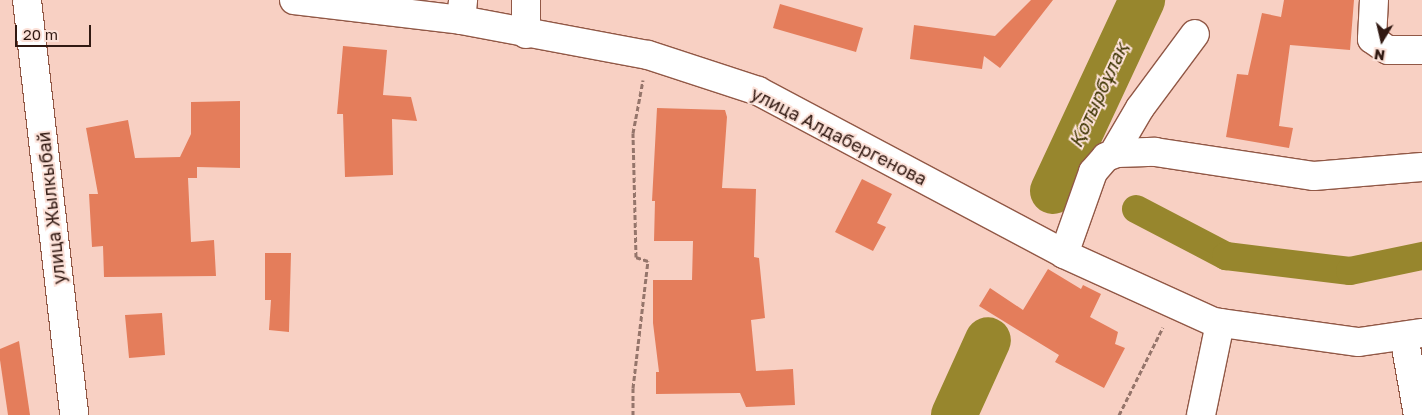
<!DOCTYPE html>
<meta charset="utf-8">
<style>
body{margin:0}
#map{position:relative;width:1422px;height:415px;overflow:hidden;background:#f8d0c3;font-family:"Golos Text",sans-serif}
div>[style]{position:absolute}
.canal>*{height:28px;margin:-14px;padding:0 14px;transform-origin:14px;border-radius:14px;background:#97862d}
.river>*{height:46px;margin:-23px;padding:0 23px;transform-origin:23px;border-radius:23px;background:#97862d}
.building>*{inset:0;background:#e47d5b}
.path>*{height:3px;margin-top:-1.5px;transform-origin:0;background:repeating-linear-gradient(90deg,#95756b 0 5px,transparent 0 7.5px)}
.roads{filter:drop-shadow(1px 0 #915846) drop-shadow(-1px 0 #915846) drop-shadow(0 1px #915846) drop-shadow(0 -1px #915846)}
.minor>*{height:28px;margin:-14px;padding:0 14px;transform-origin:14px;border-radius:14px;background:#fff}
.tertiary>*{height:28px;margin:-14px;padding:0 14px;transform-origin:14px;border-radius:14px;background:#fff}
.secondary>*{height:28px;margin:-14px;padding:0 14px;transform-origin:14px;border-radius:14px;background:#fff}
span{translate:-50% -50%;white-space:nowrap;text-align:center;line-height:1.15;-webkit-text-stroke:4px #fce1d8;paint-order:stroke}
.street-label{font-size:18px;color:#311912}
.water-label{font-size:19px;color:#3d3401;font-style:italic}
.north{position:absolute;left:1357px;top:15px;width:50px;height:50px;-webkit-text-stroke:4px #fce1d8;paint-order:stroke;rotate:189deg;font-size:14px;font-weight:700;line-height:20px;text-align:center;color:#311912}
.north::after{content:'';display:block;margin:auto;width:18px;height:22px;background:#311912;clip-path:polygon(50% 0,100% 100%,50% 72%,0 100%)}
.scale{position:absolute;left:15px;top:25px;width:76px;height:22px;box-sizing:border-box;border:2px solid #311912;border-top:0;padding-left:6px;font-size:15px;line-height:18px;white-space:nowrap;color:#311912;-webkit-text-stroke:4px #fce1d8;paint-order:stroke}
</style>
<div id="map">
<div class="canal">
<i style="left:1136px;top:209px;width:102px;rotate:27.6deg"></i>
<i style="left:1226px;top:256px;width:125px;rotate:6.9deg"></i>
<i style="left:1350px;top:271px;width:74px;rotate:-11.8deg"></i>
</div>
<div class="river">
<i style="left:1053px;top:191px;width:211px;rotate:-65deg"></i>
<i style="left:954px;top:415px;width:82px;rotate:-65.6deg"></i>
</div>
<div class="building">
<i style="clip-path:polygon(1031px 0,1053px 0,1000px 68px,984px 56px,982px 69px,910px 59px,914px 25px,995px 36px)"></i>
<i style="clip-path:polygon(1284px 0,1354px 0,1350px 50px,1290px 45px,1279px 126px,1293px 128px,1289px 148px,1226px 137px,1237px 74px,1248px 75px,1262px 13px,1281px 17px)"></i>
<i style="clip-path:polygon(780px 4px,863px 28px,856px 52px,773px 28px)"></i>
<i style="clip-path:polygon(343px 46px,387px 50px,383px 95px,411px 97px,417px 121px,392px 119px,393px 175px,345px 177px,343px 114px,337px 114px)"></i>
<i style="clip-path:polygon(240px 101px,240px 168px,197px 167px,197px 178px,188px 178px,191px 242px,214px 240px,216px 276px,104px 277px,103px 246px,92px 247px,89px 194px,98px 194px,86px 128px,128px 120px,135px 158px,180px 157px,191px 134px,191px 102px)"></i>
<i style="clip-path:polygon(657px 108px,725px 110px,727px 117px,722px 188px,756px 189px,754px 257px,759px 258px,765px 318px,751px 320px,756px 371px,793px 369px,795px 405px,746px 407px,740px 393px,656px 394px,656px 372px,659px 372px,653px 323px,653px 280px,692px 280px,693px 241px,654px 241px,655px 201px,652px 201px)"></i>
<i style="clip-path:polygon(862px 179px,892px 194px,877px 223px,886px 227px,873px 251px,835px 232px)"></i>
<i style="clip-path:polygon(265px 253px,291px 253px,289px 332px,269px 330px,271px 300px,265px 300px)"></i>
<i style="clip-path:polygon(1048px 269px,1081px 289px,1083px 285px,1101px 294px,1090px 317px,1118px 332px,1115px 344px,1125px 348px,1104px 388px,1055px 362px,1059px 355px,979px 306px,990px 288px,1023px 310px)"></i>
<i style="clip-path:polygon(162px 313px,165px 355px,129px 358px,125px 315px)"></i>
<i style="clip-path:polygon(19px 341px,30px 415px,8px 415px,0 360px,0 349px)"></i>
</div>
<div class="path">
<i style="left:633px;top:415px;width:27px;rotate:-90deg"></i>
<i style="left:633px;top:388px;width:128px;rotate:-83.3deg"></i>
<i style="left:648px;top:261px;width:13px;rotate:-162deg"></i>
<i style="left:636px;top:257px;width:124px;rotate:-91.4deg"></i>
<i style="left:633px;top:133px;width:54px;rotate:-79.3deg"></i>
<i style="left:1119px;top:415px;width:98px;rotate:-63.4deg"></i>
</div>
<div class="roads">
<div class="minor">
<i style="left:1374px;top:0;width:39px;rotate:93deg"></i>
<i style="left:1372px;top:39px;width:19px;rotate:35deg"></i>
<i style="left:1388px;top:50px;width:34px"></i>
<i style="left:461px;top:20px;width:20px;rotate:-84deg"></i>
<i style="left:526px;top:34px;width:34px;rotate:-90deg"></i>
<i style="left:1113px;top:154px;width:53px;rotate:-59.6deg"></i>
<i style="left:1140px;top:108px;width:92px;rotate:-53.4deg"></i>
<i style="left:1064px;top:254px;width:87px;rotate:-70.5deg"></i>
<i style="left:1093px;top:172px;width:20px;rotate:-49deg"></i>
<i style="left:1106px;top:157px;width:12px;rotate:-20deg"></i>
<i style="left:1117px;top:153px;width:38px;rotate:-2deg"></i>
<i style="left:1155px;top:152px;width:161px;rotate:8.6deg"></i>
<i style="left:1314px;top:176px;width:108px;rotate:-4.8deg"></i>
<i style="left:1404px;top:336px;width:80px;rotate:80deg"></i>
<i style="left:1201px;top:415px;width:94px;rotate:-78.3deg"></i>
</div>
<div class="tertiary">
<i style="left:27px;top:0;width:418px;rotate:83.5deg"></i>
</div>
<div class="secondary">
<i style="left:294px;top:0;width:168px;rotate:6.8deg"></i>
<i style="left:461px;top:20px;width:190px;rotate:10.6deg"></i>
<i style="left:648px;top:55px;width:116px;rotate:18.1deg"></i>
<i style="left:758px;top:91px;width:347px;rotate:28deg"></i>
<i style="left:1064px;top:254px;width:165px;rotate:24.4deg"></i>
<i style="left:1214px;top:322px;width:146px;rotate:7.9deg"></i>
<i style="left:1359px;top:342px;width:64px;rotate:-8.1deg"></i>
</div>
</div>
<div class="street-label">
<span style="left:839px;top:136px;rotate:27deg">улица Алдабергенова</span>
<span style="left:51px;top:208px;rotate:-96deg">улица Жылкыбай</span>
</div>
<div class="water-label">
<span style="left:1098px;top:95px;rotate:-65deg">Қотырбұлақ</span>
</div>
<div class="north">N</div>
<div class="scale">20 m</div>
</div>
